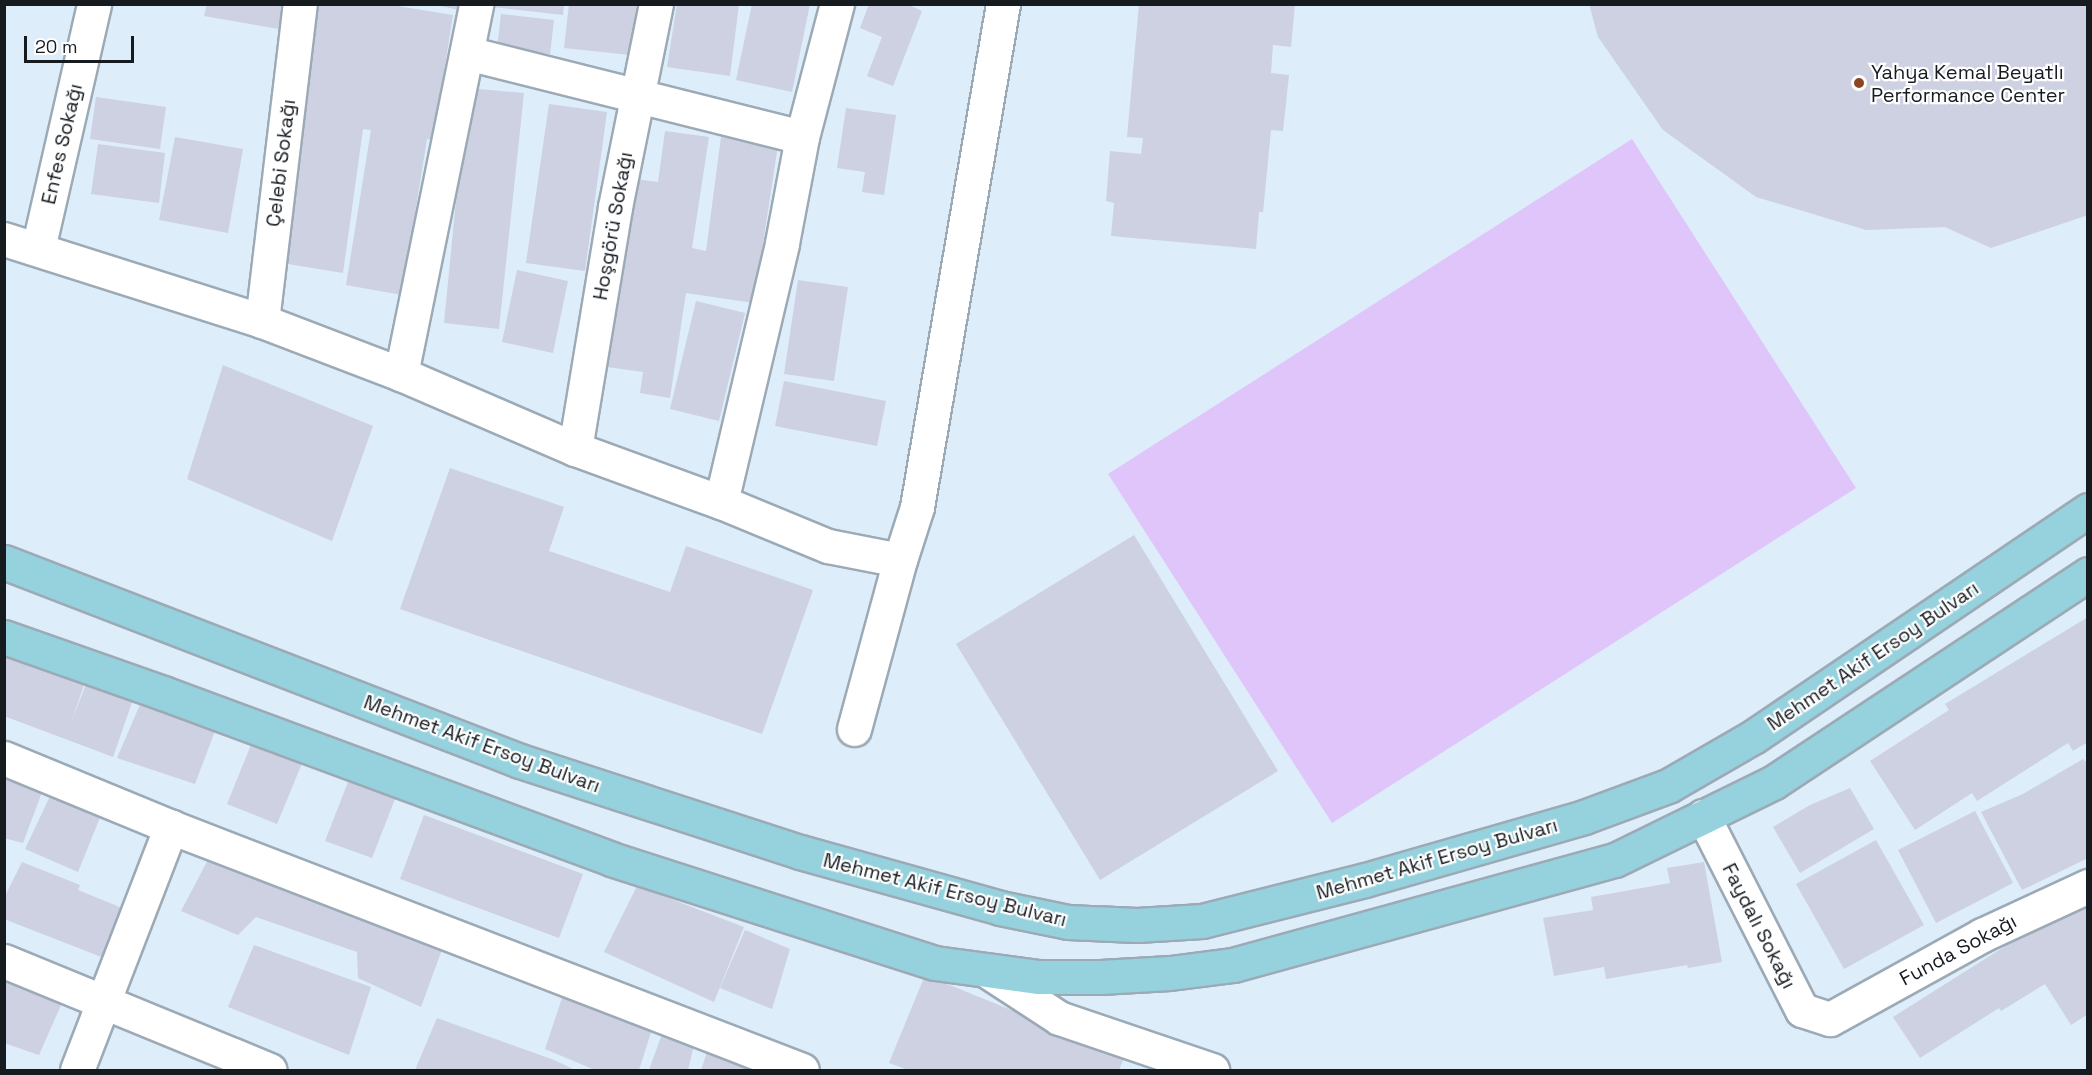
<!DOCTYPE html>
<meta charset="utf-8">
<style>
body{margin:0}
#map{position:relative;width:2092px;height:1075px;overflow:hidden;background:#deedfa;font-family:"Space Grotesk",sans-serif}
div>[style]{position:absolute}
.green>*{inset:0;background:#e0c5fb}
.building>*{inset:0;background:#cdd1e2}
.roads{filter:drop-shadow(2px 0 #9caab6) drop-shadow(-2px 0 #9caab6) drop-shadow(0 2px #9caab6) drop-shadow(0 -2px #9caab6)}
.minor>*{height:33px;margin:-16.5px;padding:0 16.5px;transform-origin:16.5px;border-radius:16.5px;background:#fff}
.primary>*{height:33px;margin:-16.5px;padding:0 16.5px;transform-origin:16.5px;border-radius:16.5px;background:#95d2dd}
.dots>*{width:16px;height:16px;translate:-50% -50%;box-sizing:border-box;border:3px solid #fff;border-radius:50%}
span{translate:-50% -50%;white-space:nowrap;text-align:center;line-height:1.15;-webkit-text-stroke:4.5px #fff;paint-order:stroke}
.poi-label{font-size:20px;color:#161b20}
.left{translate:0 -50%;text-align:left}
.street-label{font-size:20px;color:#161b20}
.frame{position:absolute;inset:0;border:6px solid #161b20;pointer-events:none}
.scale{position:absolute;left:24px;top:36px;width:110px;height:27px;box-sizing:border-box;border:3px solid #161b20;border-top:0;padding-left:8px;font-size:18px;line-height:21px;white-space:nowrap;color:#161b20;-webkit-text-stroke:4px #fff;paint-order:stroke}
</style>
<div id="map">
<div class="green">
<i style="clip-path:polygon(1632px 139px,1856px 488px,1332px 823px,1108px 474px)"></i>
</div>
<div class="building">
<i style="clip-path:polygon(207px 4px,283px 4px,279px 29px,204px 16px)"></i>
<i style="clip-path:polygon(312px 4px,385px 4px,453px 15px,433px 140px,427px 139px,402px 295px,346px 285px,371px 130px,363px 129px,343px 273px,276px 262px)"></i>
<i style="clip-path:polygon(432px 4px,464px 4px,463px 11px)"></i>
<i style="clip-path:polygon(493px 4px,564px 4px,563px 15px,493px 7px)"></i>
<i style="clip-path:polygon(569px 4px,637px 4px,630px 55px,564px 48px)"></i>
<i style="clip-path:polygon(677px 4px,739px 4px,730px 76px,667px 67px)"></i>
<i style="clip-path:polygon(752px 4px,810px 4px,792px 92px,736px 80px)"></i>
<i style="clip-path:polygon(869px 4px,907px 4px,922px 11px,893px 86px,867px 76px,882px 37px,860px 28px)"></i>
<i style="clip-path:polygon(1139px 4px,1295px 4px,1291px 47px,1273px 45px,1271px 73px,1289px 75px,1283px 131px,1271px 130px,1263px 212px,1259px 212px,1256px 249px,1111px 236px,1114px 203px,1106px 201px,1110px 151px,1141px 154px,1143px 138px,1127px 137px)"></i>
<i style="clip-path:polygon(1589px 4px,2088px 4px,2088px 215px,1991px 248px,1945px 227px,1866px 230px,1756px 197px,1663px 130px,1598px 37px)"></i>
<i style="clip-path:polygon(501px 14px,554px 20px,550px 54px,497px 48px)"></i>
<i style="clip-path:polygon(467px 88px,524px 93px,499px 329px,444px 323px)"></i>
<i style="clip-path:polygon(96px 97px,166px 107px,160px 149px,90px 139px)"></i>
<i style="clip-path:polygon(549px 104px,607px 112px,585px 271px,526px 263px)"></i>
<i style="clip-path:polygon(846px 108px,896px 115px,884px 195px,862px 192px,865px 172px,837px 168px)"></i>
<i style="clip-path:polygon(665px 131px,709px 137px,692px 248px,706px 251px,721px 137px,778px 145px,754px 303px,686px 293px,670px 398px,640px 393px,643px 372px,607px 367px,635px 179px,658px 182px)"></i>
<i style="clip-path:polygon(175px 137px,243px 149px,228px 233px,159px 220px)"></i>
<i style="clip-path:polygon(98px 144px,165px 153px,159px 203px,91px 194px)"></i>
<i style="clip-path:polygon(517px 270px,568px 281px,553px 353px,502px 342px)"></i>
<i style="clip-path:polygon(798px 280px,848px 287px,834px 381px,784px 374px)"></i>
<i style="clip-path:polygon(696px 301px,745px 313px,719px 421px,670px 409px)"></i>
<i style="clip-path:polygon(223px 365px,373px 426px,332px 541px,187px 479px)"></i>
<i style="clip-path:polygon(784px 381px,886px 401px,877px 446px,775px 426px)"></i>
<i style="clip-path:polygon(450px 468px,564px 507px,549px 551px,670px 592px,686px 546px,813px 590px,762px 734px,400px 609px)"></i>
<i style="clip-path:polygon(1134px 535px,1278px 771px,1100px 880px,956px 644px)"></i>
<i style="clip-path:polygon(2088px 617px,2088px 742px,2073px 751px,2068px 743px,1977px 801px,1972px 793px,1915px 830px,1870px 761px,1949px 710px,1945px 704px)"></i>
<i style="clip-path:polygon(4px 649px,42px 663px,40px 668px,84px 685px,71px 722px,89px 677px,136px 691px,113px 757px,4px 716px)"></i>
<i style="clip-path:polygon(145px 693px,218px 723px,195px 784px,117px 758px)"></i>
<i style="clip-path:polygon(255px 735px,305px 756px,277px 824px,227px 804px)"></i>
<i style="clip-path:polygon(2083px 759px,2088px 764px,2088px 858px,2022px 890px,1981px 812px,2023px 794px)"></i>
<i style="clip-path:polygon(4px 768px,45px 784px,23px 843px,4px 838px)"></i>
<i style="clip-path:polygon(348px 782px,395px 799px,372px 858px,325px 841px)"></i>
<i style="clip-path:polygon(1850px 788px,1874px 829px,1800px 873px,1773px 827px,1810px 805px)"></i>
<i style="clip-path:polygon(51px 794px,101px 815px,78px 872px,25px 849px)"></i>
<i style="clip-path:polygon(1975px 811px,2013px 883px,1936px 923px,1898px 850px)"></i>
<i style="clip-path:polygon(424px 815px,583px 874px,559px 938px,400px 879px)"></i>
<i style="clip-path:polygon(1876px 840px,1924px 925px,1844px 969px,1796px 884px)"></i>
<i style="clip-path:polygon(212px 852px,444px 944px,421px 1007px,358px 978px,357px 952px,256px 917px,238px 935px,181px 911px)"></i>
<i style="clip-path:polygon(22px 862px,80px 885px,78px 890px,127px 910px,104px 958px,4px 919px,4px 898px)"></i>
<i style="clip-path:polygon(1704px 862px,1722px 962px,1688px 968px,1687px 965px,1606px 979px,1604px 967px,1554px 976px,1543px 918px,1593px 910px,1591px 897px,1670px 883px,1667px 868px)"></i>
<i style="clip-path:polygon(637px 886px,744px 927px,714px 1002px,604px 952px)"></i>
<i style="clip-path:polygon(2083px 897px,2088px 904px,2088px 1014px,2071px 1025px,2045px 984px,2001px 1011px,1999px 1008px,1920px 1058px,1893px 1017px)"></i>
<i style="clip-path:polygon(745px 930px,790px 949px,772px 1009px,720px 988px)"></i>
<i style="clip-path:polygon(254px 945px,371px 987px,349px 1055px,228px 1007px)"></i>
<i style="clip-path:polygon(4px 974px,65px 996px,39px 1055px,4px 1043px)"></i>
<i style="clip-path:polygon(925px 975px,1125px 1056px,1119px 1070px,908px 1070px,889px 1063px)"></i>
<i style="clip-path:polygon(564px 992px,653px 1026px,639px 1070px,595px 1070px,545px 1049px)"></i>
<i style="clip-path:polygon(437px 1018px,554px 1060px,575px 1070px,415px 1070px)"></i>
<i style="clip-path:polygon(662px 1034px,694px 1045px,688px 1070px,649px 1070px)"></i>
<i style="clip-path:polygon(709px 1046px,773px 1070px,701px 1070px)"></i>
</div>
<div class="roads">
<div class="minor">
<i style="left:467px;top:53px;width:345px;rotate:14.1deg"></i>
<i style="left:4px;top:239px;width:271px;rotate:17.6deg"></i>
<i style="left:262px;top:321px;width:149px;rotate:20.9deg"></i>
<i style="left:401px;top:374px;width:189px;rotate:23.3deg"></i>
<i style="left:575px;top:449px;width:155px;rotate:20deg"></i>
<i style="left:721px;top:502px;width:116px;rotate:22.4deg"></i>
<i style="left:828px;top:546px;width:73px;rotate:11deg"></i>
<i style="left:900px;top:560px;width:56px;rotate:-72.2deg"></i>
<i style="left:917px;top:507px;width:510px;rotate:-80.3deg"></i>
<i style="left:38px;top:249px;width:251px;rotate:-77.1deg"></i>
<i style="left:262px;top:321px;width:319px;rotate:-83.2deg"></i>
<i style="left:401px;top:374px;width:378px;rotate:-78.5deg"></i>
<i style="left:575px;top:449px;width:245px;rotate:-80.6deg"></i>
<i style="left:615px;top:207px;width:207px;rotate:-78.6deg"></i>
<i style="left:721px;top:502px;width:266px;rotate:-76.7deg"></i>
<i style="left:782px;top:243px;width:108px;rotate:-79.3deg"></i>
<i style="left:802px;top:137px;width:138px;rotate:-75.3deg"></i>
<i style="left:854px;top:729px;width:175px;rotate:-74.8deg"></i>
<i style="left:4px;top:758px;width:181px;rotate:22.4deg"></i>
<i style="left:171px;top:827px;width:676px;rotate:21.06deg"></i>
<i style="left:1703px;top:816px;width:218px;rotate:63deg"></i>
<i style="left:1802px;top:1010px;width:29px;rotate:18deg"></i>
<i style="left:1830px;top:1019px;width:174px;rotate:-28.9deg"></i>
<i style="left:1982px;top:935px;width:117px;rotate:-24.8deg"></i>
<i style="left:4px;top:961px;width:287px;rotate:22.3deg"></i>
<i style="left:987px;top:971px;width:86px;rotate:33.1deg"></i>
<i style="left:1059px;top:1018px;width:162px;rotate:18.8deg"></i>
<i style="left:77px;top:1070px;width:261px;rotate:-68.9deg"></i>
</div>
<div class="primary">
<i style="left:4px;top:562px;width:553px;rotate:21.09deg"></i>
<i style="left:520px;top:761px;width:294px;rotate:18deg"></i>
<i style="left:800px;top:852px;width:208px;rotate:15.6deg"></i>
<i style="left:1000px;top:908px;width:69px;rotate:11.6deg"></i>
<i style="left:1068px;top:922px;width:69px;rotate:2.5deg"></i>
<i style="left:1137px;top:925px;width:65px;rotate:-3.5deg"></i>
<i style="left:1202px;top:921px;width:168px;rotate:-14.1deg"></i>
<i style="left:1365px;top:880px;width:228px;rotate:-16deg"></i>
<i style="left:1584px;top:817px;width:90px;rotate:-20.3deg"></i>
<i style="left:1668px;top:786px;width:98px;rotate:-30deg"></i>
<i style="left:1753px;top:737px;width:405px;rotate:-34.1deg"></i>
<i style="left:4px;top:637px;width:169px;rotate:19.4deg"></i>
<i style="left:163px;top:693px;width:478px;rotate:20.3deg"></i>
<i style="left:611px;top:859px;width:340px;rotate:17.8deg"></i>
<i style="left:935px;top:963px;width:105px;rotate:7.7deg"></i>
<i style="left:1039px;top:977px;width:61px"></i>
<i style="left:1100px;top:977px;width:70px;rotate:-3.3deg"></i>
<i style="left:1170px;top:973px;width:64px;rotate:-7.2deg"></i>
<i style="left:1233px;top:965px;width:396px;rotate:-15.4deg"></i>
<i style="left:1615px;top:860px;width:177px;rotate:-26.1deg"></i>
<i style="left:1774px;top:782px;width:377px;rotate:-33.5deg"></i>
</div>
</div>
<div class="dots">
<i style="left:1859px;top:83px;background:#8c4523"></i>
</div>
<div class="poi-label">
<span class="left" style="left:1871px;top:84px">Yahya Kemal Beyatlı<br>Performance Center</span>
</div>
<div class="street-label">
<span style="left:62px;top:144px;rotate:-77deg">Enfes Sokağı</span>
<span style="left:281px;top:163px;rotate:-83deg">Çelebi Sokağı</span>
<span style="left:613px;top:226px;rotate:-80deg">Hoşgörü Sokağı</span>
<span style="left:1873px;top:656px;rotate:-34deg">Mehmet Akif Ersoy Bulvarı</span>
<span style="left:482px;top:744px;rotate:20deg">Mehmet Akif Ersoy Bulvarı</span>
<span style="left:1437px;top:859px;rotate:-16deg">Mehmet Akif Ersoy Bulvarı</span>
<span style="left:945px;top:890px;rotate:14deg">Mehmet Akif Ersoy Bulvarı</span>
<span style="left:1759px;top:926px;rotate:63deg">Faydalı Sokağı</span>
<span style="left:1958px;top:950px;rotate:-28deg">Funda Sokağı</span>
</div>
<div class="frame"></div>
<div class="scale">20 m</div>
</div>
